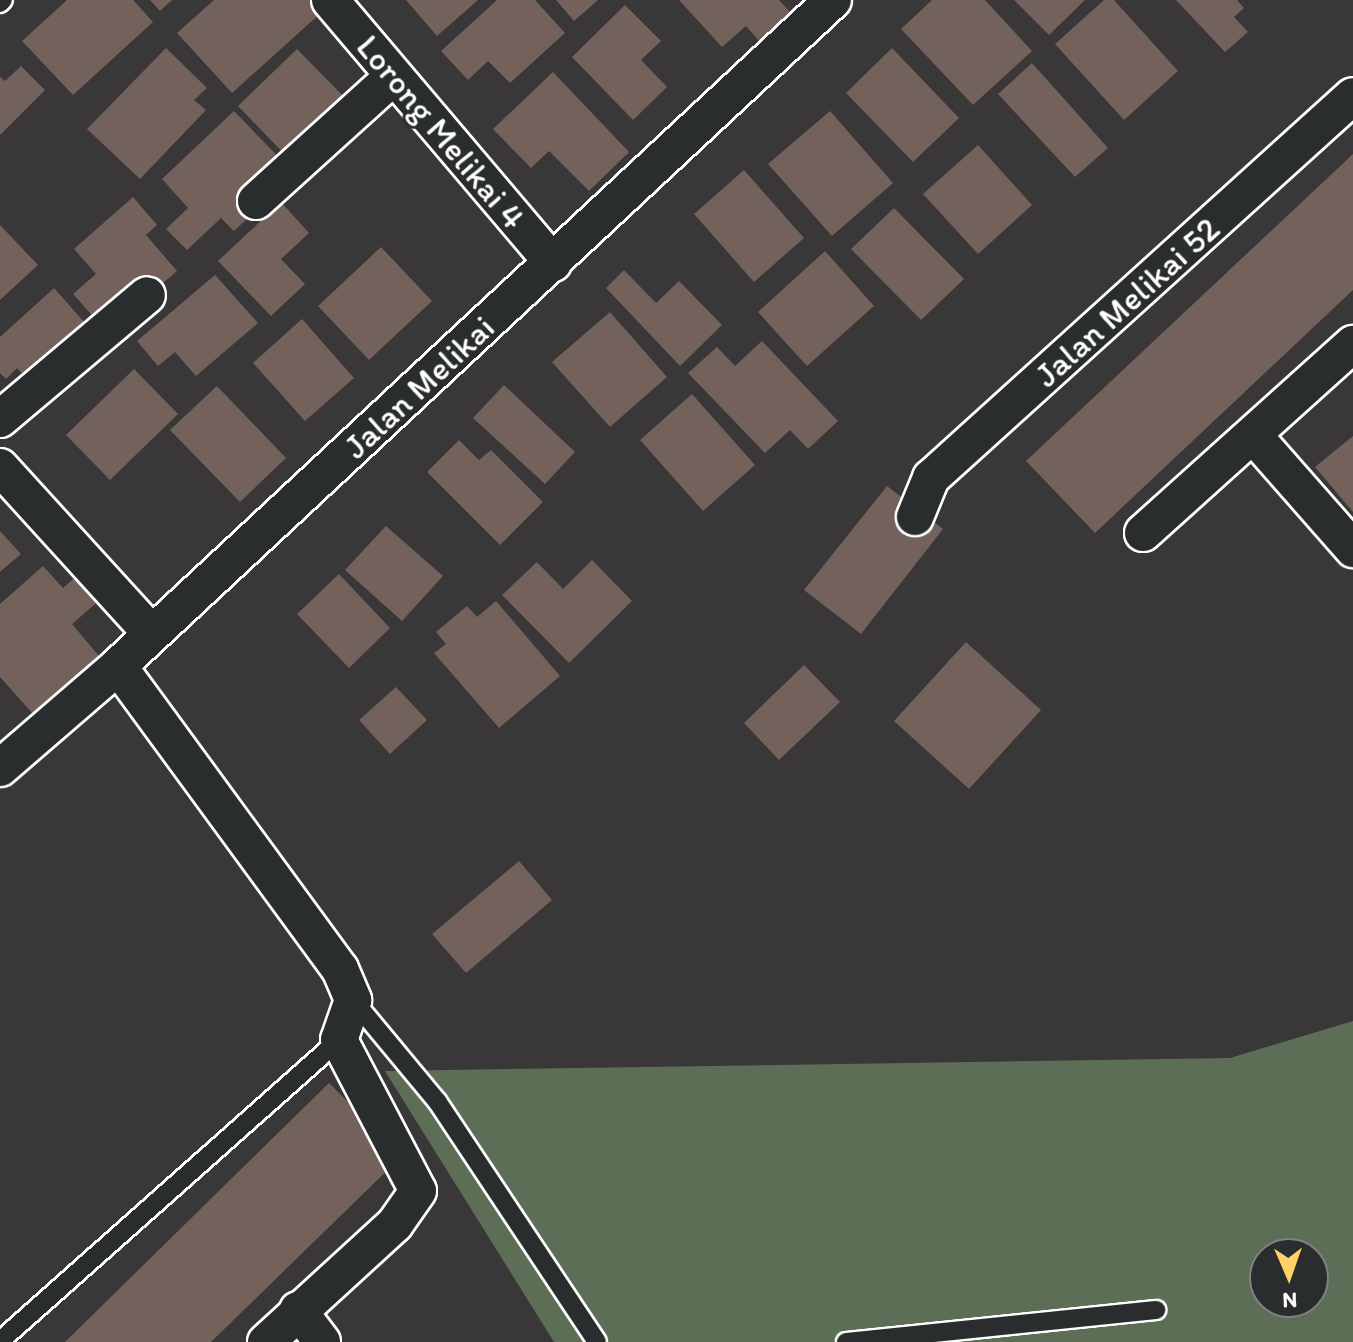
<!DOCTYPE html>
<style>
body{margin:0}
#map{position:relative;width:1353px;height:1342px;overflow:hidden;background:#393737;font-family:Itim,sans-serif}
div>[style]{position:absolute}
.green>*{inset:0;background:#5d6e57}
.building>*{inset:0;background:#73615c}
.roads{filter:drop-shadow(2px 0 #fff) drop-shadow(-2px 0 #fff) drop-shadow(0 2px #fff) drop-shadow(0 -2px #fff)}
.service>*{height:18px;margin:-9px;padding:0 9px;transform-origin:9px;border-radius:9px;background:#2a2d2e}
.minor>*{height:36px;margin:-18px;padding:0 18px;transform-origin:18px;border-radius:18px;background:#2a2d2e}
span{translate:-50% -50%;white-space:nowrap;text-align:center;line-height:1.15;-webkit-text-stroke:6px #2a2d2e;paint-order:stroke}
.street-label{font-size:34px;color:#fff}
.north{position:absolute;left:1249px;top:1238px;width:80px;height:80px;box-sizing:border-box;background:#2a2d2e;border:2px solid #7f8182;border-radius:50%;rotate:178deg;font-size:22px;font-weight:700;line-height:32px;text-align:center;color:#fff}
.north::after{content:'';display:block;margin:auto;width:28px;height:36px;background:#ffd166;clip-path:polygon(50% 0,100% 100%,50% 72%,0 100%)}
</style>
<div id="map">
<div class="green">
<i style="clip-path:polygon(evenodd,1353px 1021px,1353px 1342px,554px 1342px,385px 1071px,1230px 1058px,1353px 1021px,1265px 1254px,1313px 1254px,1313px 1302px,1265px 1302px,1265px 1254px)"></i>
</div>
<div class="building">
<i style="clip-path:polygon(67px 0,133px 0,153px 22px,73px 95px,22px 41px)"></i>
<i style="clip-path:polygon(150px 0,172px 0,160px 11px)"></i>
<i style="clip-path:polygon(214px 0,313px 0,323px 11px,232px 93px,177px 33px)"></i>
<i style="clip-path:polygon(406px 0,478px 0,437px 36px)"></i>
<i style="clip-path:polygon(497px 0,535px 0,565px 33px,510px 83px,488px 61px,468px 80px,441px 51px)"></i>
<i style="clip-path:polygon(556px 0,598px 0,574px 21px)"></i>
<i style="clip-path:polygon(679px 0,779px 0,792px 14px,760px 42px,746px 26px,722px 47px)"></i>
<i style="clip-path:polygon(932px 0,985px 0,1032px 51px,973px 105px,901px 29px)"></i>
<i style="clip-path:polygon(1014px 0,1085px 0,1049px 35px)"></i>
<i style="clip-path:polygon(1104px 0,1114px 0,1178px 71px,1124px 120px,1055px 44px)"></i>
<i style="clip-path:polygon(1176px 0,1237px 0,1244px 8px,1234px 17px,1248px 32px,1225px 52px)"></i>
<i style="clip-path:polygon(625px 5px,661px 41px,641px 60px,667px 87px,633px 120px,572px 57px)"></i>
<i style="clip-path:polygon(166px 48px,207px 88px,194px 100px,206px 110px,140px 179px,87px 129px)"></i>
<i style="clip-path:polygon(892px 48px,959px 118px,913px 162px,846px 93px)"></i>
<i style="clip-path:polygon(297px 49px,351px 104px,291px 161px,238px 106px)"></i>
<i style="clip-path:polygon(1032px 63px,1108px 148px,1075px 177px,998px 94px)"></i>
<i style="clip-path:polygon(21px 66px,45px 90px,0 135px,0 77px,5px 81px)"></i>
<i style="clip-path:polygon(553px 72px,629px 152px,589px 191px,549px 151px,531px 168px,493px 129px)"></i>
<i style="clip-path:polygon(234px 111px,295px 174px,234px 231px,221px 218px,187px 250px,166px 229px,188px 208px,162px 179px)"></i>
<i style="clip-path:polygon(830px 111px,893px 183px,832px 236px,768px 164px)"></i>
<i style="clip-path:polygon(978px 145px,1032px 205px,978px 254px,923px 194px)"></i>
<i style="clip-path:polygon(1353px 154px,1353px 290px,1095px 533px,1026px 461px)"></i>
<i style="clip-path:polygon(744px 170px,804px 238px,754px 282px,694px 214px)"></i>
<i style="clip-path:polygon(133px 197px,157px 225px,146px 235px,177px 271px,107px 332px,73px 294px,96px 274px,74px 249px)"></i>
<i style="clip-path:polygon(281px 202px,309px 233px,281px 259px,305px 284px,271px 316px,218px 261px)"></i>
<i style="clip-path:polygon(894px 208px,964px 279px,921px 320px,851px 249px)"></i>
<i style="clip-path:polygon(0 225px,38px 265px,0 300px)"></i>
<i style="clip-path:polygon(381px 247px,432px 301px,369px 360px,318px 306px)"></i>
<i style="clip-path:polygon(825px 251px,874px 306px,807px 366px,758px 312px)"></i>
<i style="clip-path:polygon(624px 270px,656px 303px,679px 281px,722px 325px,680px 366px,606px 288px)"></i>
<i style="clip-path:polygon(215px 275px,258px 323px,196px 376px,175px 352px,158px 366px,137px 341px)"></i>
<i style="clip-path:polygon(54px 288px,93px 332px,33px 386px,17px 368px,6px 379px,0 373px,0 337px)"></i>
<i style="clip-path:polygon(610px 312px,667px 377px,610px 427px,552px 362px)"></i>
<i style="clip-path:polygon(302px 319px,354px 378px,305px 421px,253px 363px)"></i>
<i style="clip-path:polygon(762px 341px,838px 421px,808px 449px,790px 430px,765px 453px,688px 373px,717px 347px,735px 366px)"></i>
<i style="clip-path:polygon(134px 369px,178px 414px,110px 480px,66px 435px)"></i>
<i style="clip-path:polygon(504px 385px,575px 452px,545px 484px,473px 418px)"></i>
<i style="clip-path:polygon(217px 386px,286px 458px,240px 502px,170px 430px)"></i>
<i style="clip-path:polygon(692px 394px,755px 465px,703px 511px,640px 440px)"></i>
<i style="clip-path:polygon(1353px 436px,1353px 512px,1315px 467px)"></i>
<i style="clip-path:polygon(459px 440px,479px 460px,491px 450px,543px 502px,500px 545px,427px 472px)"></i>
<i style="clip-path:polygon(887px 486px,943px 529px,861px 634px,804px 590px)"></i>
<i style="clip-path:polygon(386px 526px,443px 576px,402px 621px,345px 570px)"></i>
<i style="clip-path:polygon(0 531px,21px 554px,0 572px)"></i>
<i style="clip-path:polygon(592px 560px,632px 601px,569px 663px,502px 595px,537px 562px,563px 589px)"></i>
<i style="clip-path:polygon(43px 566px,63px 588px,79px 574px,101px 599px,72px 624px,99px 656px,33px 714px,0 677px,0 604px)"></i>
<i style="clip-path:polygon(339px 574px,390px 628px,349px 668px,297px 614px)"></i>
<i style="clip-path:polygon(496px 601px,560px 676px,499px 728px,434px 653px,446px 644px,436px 632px,467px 606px,477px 617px)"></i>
<i style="clip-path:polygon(966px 642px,1041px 710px,969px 789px,894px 721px)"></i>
<i style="clip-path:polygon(804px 665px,840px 702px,779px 760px,744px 723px)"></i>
<i style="clip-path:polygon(396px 687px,427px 720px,390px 754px,359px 720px)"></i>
<i style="clip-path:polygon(519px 861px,552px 900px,466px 973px,432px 934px)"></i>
<i style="clip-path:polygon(329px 1083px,402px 1156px,211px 1342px,65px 1342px)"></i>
</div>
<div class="roads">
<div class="service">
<i style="left:0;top:3px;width:4px;rotate:-45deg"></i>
<i style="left:353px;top:1000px;width:131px;rotate:50.3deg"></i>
<i style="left:437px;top:1101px;width:289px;rotate:56.4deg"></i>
<i style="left:0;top:1341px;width:453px;rotate:-41.6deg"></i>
<i style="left:846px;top:1342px;width:312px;rotate:-5.9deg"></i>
</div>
<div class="minor">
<i style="left:330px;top:0;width:345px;rotate:49.7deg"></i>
<i style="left:256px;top:201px;width:186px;rotate:-42.2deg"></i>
<i style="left:0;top:419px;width:192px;rotate:-40.1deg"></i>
<i style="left:1253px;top:435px;width:152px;rotate:48.7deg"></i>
<i style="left:0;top:467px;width:224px;rotate:47.7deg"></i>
<i style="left:915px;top:517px;width:42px;rotate:-67.7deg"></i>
<i style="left:931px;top:478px;width:569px;rotate:-42.15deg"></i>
<i style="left:1143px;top:533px;width:283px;rotate:-42deg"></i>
<i style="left:118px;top:666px;width:376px;rotate:53.8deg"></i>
<i style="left:340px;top:969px;width:34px;rotate:67deg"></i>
<i style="left:353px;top:1000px;width:42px;rotate:109.3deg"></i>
<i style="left:339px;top:1040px;width:170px;rotate:62.4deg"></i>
<i style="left:418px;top:1191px;width:40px;rotate:124.9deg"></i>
<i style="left:395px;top:1224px;width:175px;rotate:137.5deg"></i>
<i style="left:0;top:768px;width:156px;rotate:-40.8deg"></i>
<i style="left:118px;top:666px;width:977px;rotate:-42.97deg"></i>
<i style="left:298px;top:1310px;width:40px;rotate:53deg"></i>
</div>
</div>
<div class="street-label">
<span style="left:441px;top:132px;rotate:50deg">Lorong Melikai 4</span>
<span style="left:1127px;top:302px;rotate:-42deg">Jalan Melikai 52</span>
<span style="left:419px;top:387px;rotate:-43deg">Jalan Melikai</span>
</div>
<div class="north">N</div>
</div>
